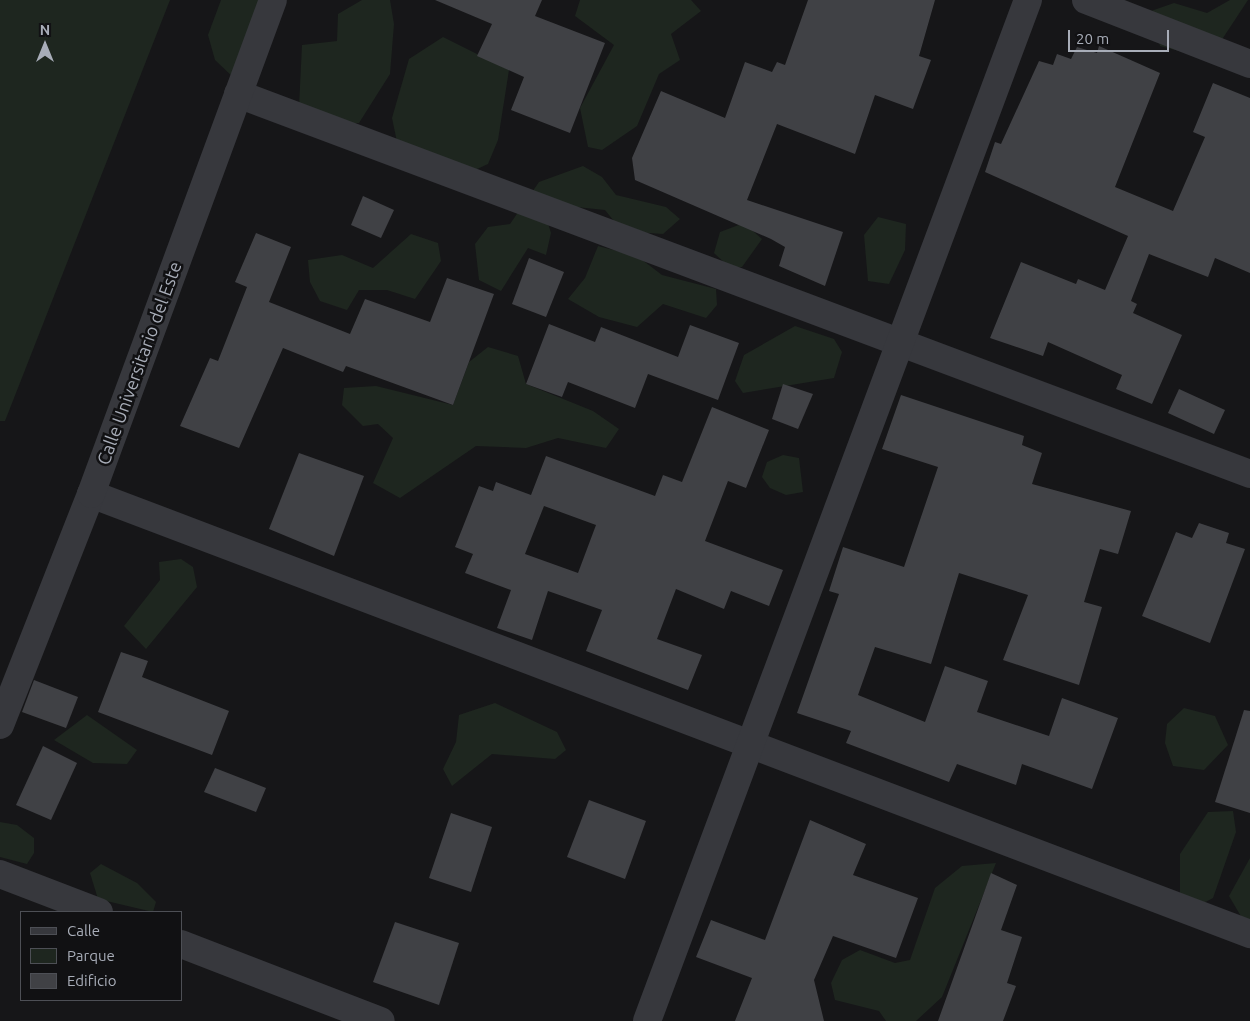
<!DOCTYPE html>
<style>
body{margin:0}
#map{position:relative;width:1250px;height:1021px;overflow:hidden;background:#161618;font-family:Ubuntu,sans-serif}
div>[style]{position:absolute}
.green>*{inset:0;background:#1e261f}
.building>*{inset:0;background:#404145}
.street>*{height:28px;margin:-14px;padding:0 14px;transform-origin:14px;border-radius:14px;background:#37383d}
span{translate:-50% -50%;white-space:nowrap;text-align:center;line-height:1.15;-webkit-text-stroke:5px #111113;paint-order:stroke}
.street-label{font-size:18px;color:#a8adb8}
.legend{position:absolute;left:20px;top:911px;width:162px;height:90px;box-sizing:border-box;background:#111113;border:1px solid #4d4f55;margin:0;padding:6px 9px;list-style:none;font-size:15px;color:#a8adb8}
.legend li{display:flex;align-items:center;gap:10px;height:25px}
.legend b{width:25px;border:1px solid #4d4f55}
.north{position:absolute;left:20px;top:20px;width:50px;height:50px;-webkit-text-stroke:4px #111113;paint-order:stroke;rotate:0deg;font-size:14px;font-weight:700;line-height:20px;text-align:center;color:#a8adb8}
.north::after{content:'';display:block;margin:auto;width:18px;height:22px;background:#a8adb8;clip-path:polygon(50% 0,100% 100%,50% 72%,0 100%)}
.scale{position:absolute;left:1068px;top:30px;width:101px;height:22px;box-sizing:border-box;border:2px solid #a8adb8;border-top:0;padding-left:6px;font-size:15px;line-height:18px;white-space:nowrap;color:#a8adb8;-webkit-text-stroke:4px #111113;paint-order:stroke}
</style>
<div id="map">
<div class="green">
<i style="clip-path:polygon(0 0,170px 0,5px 421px,0 421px)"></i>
<i style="clip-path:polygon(221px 0,270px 0,235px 79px,215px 60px,208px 35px)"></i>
<i style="clip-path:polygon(362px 0,390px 0,394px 24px,390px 74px,359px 123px,339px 123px,299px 107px,302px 45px,337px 41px,338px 14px)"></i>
<i style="clip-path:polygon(580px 0,691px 0,701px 11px,671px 34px,680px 60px,659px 74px,637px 126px,602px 150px,588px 147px,580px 108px,614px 45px,575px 16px)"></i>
<i style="clip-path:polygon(1230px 0,1248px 0,1221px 41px,1194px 55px,1160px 46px,1151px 11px,1174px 3px,1207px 13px)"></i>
<i style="clip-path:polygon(443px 37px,509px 70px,498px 140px,488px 164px,451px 181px,397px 142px,392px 118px,409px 59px)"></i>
<i style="clip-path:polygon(583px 166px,602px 177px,616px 195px,666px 207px,680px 219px,663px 234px,622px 231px,605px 210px,567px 206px,546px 217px,551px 233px,546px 255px,528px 248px,501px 291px,479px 280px,475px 244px,488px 227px,510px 224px,539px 182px)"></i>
<i style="clip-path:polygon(878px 217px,906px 224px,905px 250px,889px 284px,868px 281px,864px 235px)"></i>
<i style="clip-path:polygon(744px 223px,762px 239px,742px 267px,729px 267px,714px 253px,720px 232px)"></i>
<i style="clip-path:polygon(411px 234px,438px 243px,441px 261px,415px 299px,387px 290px,359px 290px,347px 310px,320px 301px,310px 282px,308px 260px,342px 255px,373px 268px)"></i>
<i style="clip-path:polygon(598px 246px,637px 256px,662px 275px,716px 289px,717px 305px,706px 318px,663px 304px,637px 327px,599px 317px,568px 299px,585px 278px)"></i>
<i style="clip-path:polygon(795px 326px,834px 339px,842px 352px,834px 378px,743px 393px,735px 381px,744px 355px)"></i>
<i style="clip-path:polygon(488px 347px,518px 356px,526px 384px,593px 411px,619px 429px,606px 448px,558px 438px,526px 448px,476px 446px,400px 498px,373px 483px,393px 438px,378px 424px,363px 426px,342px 405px,344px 388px,376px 386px,453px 405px,469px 362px)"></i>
<i style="clip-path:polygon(783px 455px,799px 458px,803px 492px,786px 495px,770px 488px,762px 477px,767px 462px)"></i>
<i style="clip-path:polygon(181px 559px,193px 567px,197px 587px,146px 649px,124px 626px,160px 580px,159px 562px)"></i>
<i style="clip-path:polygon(495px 703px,557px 732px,566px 750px,555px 759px,492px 754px,452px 786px,443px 769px,456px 742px,459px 715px)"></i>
<i style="clip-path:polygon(1184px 708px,1215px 716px,1228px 745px,1204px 770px,1173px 766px,1165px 743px,1167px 724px)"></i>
<i style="clip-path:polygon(87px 715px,137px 750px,127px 764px,93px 763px,54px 740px)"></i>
<i style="clip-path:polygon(1233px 811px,1236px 832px,1213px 898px,1196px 907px,1180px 896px,1180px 854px,1208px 812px)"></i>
<i style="clip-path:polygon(0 822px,17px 825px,34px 838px,34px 853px,27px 864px,0 857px)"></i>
<i style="clip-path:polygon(1250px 858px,1250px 930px,1249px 930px,1229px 896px)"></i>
<i style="clip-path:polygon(996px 863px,942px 997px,916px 1021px,886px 1021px,879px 1011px,835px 1000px,831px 983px,842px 960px,860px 950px,895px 963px,910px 960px,935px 888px,962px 866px)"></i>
<i style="clip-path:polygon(101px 864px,137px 883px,156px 902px,153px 912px,98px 899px,90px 873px)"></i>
</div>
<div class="building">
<i style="clip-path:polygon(435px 0,542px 0,535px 16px,605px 43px,570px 133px,511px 110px,524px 77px,477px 56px,492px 24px)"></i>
<i style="clip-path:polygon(808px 0,935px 0,919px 56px,931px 60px,913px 109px,875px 95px,855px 154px,777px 124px,747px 200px,843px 232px,825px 286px,779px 266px,785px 247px,771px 239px,635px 180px,632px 158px,661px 91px,725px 118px,745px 62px,772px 72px,777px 62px,785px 65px)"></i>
<i style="clip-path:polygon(1099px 46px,1160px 73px,1115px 187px,1173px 211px,1205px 137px,1193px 132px,1213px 83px,1250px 98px,1250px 273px,1215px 258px,1208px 277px,1149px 254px,1131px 301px,1137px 304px,1133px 313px,1182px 335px,1152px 404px,1116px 389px,1122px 375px,1048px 342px,1043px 356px,990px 338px,1021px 262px,1076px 284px,1078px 279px,1105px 290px,1128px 236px,985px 172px,995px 142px,1001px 144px,1039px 61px,1053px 65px,1057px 54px,1071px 59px,1077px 47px,1097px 53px)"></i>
<i style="clip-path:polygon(363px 196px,394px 210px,381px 238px,351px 225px)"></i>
<i style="clip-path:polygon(256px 233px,291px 247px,269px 302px,350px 334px,365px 299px,430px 322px,447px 278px,494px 294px,453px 405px,346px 366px,343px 372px,283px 348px,239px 448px,180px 426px,210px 358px,218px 361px,247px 287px,235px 282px)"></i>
<i style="clip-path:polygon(529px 258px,564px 272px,546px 317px,512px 304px)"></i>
<i style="clip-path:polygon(549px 324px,595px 342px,601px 327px,678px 357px,690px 325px,739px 343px,718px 400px,648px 374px,635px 408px,568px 382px,562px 397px,526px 384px)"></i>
<i style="clip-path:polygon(783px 384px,813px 394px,798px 429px,772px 419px)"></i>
<i style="clip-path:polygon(1179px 389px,1225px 410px,1214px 434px,1168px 413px)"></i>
<i style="clip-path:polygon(901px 395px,1024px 436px,1022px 445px,1042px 453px,1032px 484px,1131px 511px,1118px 554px,1100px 549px,1084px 602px,1102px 607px,1079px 685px,1003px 660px,1028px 595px,959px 573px,931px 664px,875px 647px,858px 695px,925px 722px,945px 666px,988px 681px,977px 712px,1049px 736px,1062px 698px,1118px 718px,1092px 789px,1022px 764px,1016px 785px,957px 764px,949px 782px,846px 743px,851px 731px,797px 713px,839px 594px,829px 591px,843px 547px,904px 567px,938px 467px,882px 449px)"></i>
<i style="clip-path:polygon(evenodd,712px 407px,769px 430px,746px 488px,728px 481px,705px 541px,783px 570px,769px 606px,731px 591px,724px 609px,676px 589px,657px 639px,702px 655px,688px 690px,586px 651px,602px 610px,548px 591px,532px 640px,497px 628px,511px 590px,465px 573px,473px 554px,455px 547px,479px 486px,493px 491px,496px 482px,531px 495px,546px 456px,655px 496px,663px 475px,682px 482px,712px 407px,544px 506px,596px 525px,578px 573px,525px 554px,544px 506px)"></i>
<i style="clip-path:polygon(299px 453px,364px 476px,334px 556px,269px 529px)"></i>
<i style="clip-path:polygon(1199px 523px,1229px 533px,1226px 543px,1245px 549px,1210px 643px,1142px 616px,1176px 532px,1192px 538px)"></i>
<i style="clip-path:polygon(121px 652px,148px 661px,142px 677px,229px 711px,212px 755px,98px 712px)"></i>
<i style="clip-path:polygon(34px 680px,78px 697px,66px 728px,22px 712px)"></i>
<i style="clip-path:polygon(1244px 710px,1250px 711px,1250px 813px,1215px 802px)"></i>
<i style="clip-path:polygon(43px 746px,77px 763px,51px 820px,16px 805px)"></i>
<i style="clip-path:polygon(215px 768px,266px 788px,256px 812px,204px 792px)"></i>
<i style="clip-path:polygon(589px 800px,646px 821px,625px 879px,567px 857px)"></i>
<i style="clip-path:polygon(451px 813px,492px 827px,471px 892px,429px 878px)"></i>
<i style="clip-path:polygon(810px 820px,866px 844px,853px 875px,918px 898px,896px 958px,833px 936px,814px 980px,824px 1021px,735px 1021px,752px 978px,696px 957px,711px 920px,765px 940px)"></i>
<i style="clip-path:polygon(991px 873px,1017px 885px,1001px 930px,1022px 937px,1007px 983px,1016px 986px,1003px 1021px,938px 1021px)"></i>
<i style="clip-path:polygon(395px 922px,459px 943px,439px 1005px,373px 982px)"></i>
</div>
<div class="street">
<i style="left:1086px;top:0;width:176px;rotate:21.3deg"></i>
<i style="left:238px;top:94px;width:1081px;rotate:20.58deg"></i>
<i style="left:91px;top:494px;width:1240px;rotate:20.79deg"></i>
<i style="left:0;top:725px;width:248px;rotate:-68.5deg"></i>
<i style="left:91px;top:494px;width:526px;rotate:-69.78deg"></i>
<i style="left:0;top:874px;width:106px;rotate:21deg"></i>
<i style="left:181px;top:944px;width:214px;rotate:21.1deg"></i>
<i style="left:647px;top:1021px;width:1090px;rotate:-69.54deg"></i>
</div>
<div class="street-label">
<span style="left:139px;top:363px;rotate:-70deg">Calle Universitario del Este</span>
</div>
<ul class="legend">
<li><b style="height:6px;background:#37383d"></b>Calle</li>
<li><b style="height:14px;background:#1e261f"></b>Parque</li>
<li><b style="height:14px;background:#404145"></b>Edificio</li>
</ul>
<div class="north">N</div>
<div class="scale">20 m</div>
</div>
